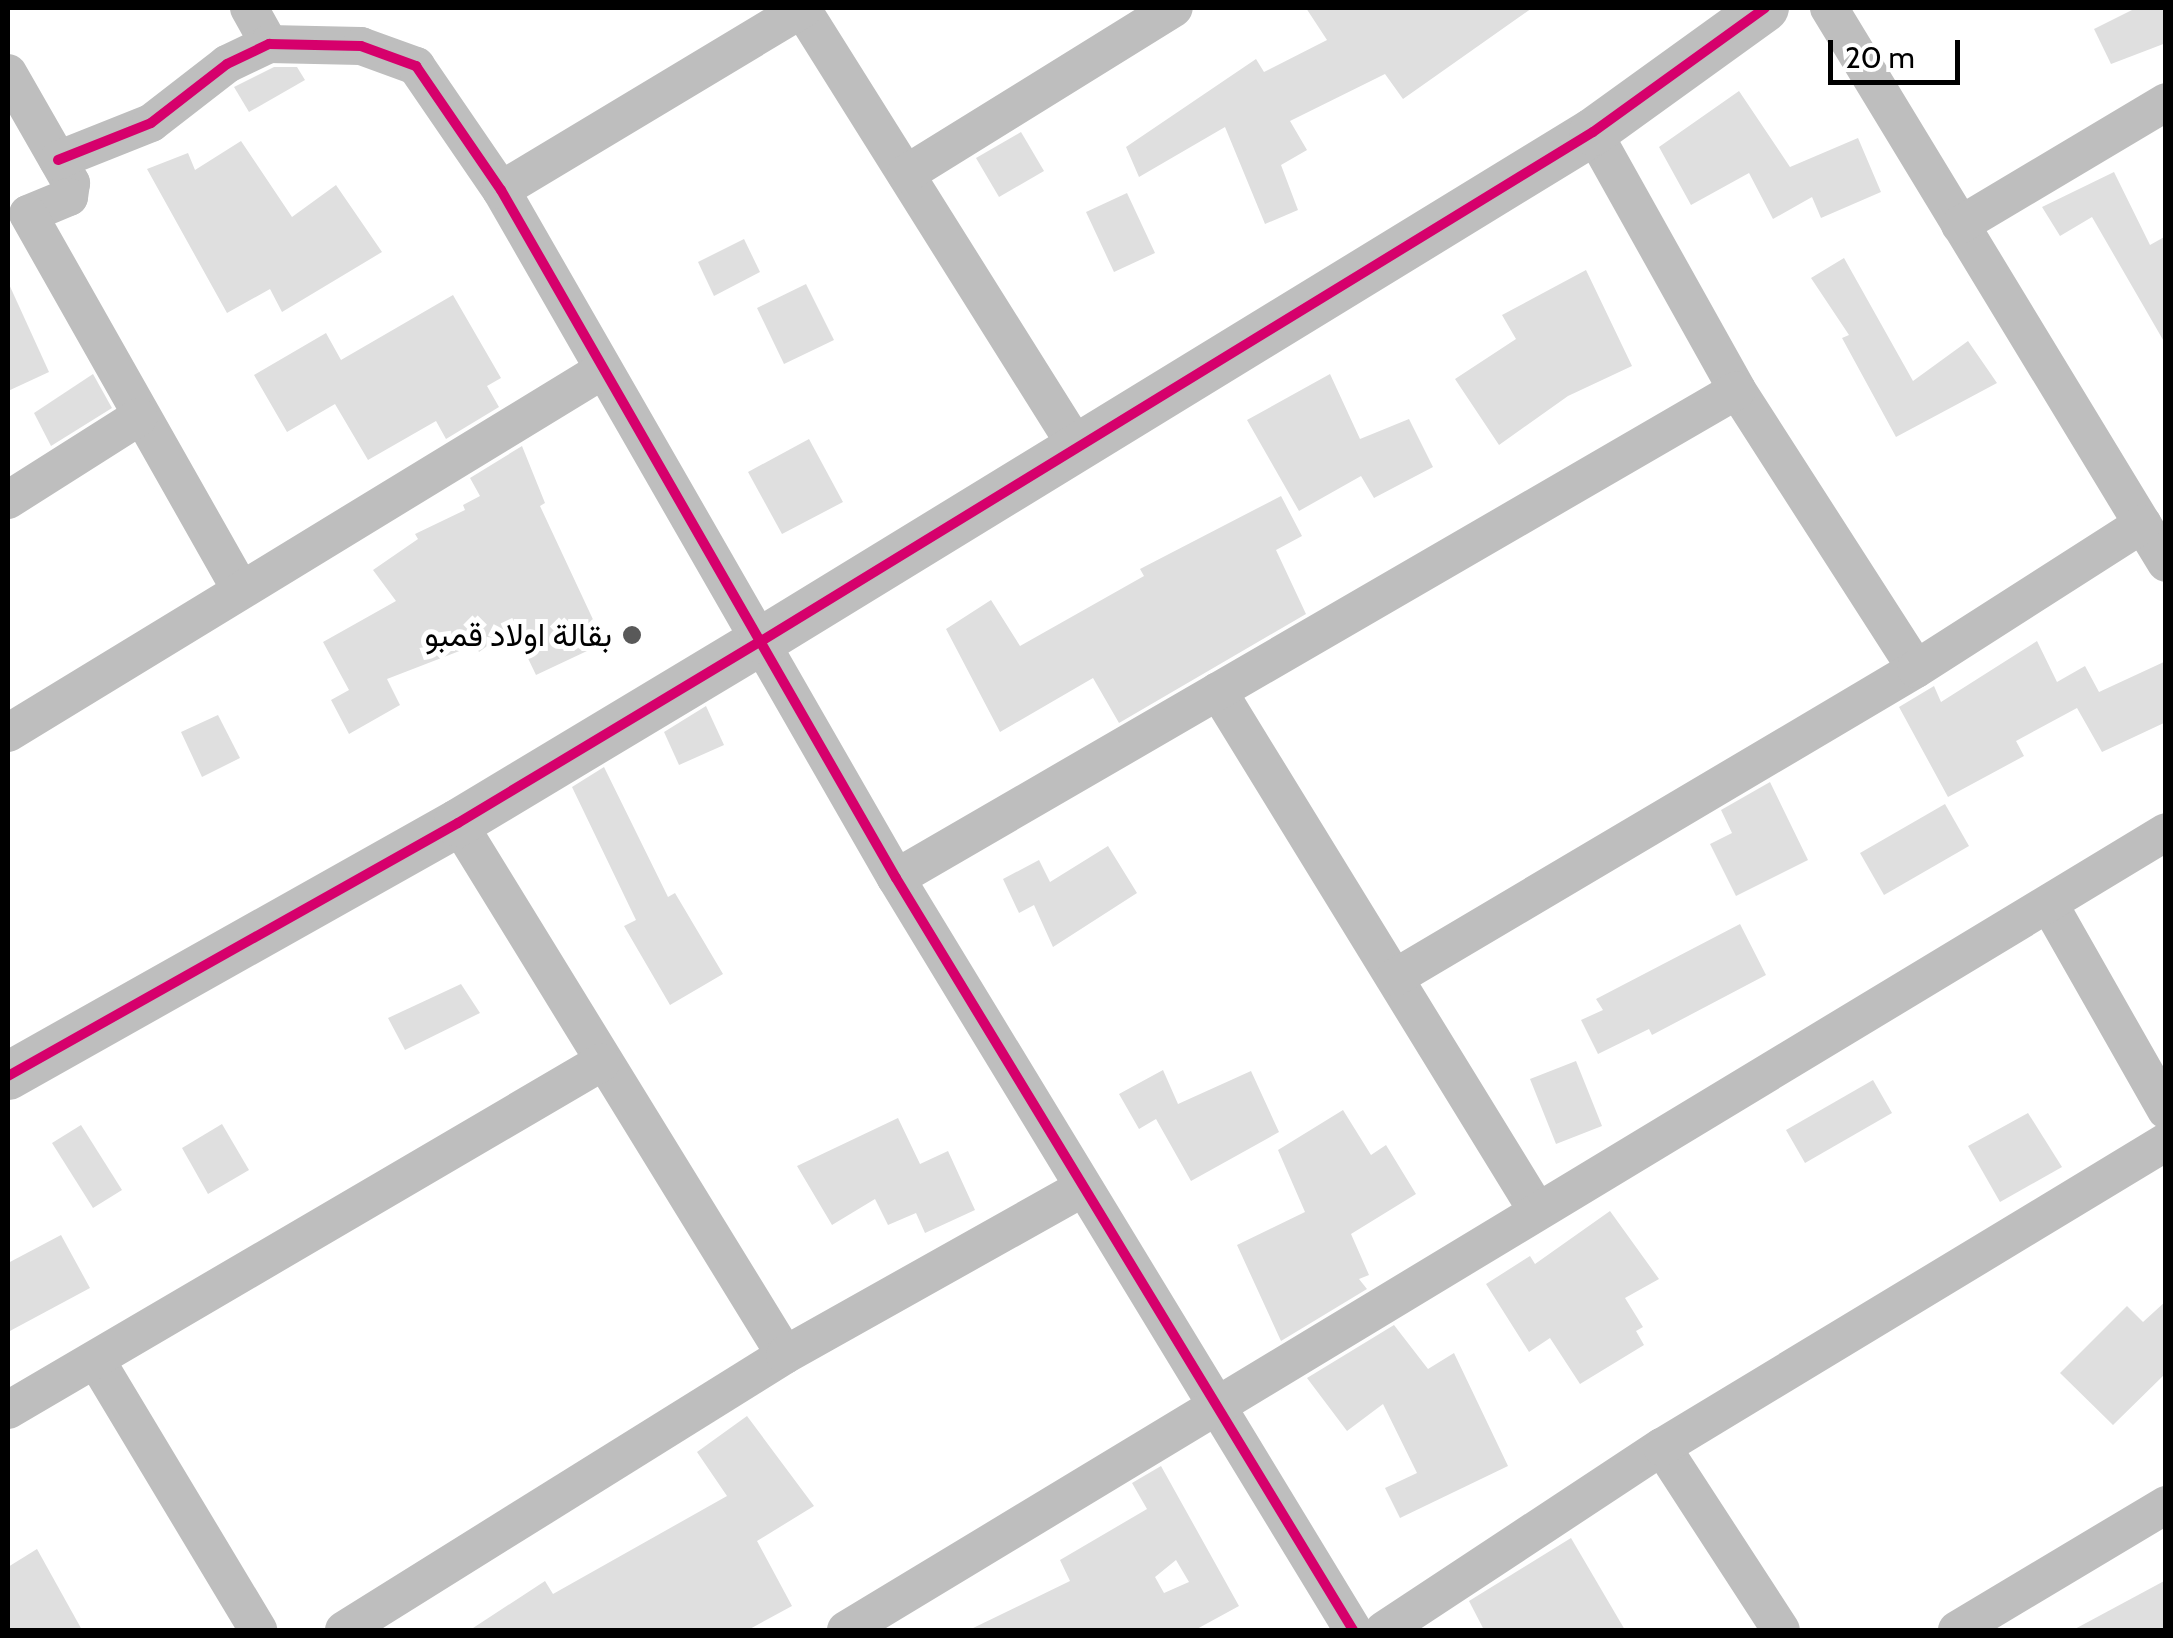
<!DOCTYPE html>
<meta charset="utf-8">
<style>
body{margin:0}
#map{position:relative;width:2173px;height:1638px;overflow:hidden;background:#fff;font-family:Cabin,Vazirmatn,sans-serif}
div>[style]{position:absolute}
.building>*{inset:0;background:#dfdfdf}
.minor>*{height:38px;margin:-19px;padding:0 19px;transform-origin:19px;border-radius:19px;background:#bebebe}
.tertiary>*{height:48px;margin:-24px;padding:0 24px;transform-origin:24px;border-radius:24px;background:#bebebe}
.cycleway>*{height:10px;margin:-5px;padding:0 5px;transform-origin:5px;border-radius:5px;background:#d6006c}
.dots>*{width:28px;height:28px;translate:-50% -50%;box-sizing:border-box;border:5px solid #fff;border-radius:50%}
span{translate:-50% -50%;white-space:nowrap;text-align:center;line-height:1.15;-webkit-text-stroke:10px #fff;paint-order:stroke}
.poi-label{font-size:32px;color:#000}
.right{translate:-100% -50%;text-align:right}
.frame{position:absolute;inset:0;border:10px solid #000;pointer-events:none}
.scale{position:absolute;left:1828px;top:40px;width:132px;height:45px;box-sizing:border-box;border:5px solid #000;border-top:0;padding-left:12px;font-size:30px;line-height:35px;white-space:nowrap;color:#000;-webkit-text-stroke:8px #fff;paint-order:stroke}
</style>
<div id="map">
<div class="building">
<i style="clip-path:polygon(1306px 8px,1532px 8px,1403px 99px,1385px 74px,1290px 121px,1307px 150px,1281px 165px,1298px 210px,1265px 224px,1225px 127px,1139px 177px,1126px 147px,1256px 59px,1264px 72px,1327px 40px)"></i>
<i style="clip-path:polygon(2136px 8px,2166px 8px,2166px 43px,2111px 64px,2094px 29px)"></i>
<i style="clip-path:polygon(274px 67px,297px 67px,305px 80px,249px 112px,234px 87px)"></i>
<i style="clip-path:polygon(1739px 91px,1790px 167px,1858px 138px,1881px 192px,1821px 218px,1812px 197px,1773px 219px,1749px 173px,1691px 205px,1659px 147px)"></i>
<i style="clip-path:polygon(1021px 132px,1044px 171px,999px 197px,976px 158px)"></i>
<i style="clip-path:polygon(241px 141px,292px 217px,336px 185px,382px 252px,282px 312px,270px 289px,227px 313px,147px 169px,188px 153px,195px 170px)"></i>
<i style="clip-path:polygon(2114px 172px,2150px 245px,2166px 236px,2166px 345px,2092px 217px,2060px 236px,2042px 207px)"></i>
<i style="clip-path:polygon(1127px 193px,1155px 253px,1114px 272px,1086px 212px)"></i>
<i style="clip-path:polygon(744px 239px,760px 272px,714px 296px,698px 262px)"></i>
<i style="clip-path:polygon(1844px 258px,1913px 381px,1968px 341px,1997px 383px,1896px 437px,1842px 338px,1849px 335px,1811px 278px)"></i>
<i style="clip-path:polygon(1586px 270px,1632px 366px,1568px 396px,1499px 445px,1455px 379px,1516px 339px,1502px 315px)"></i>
<i style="clip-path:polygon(8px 282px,49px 372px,8px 391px)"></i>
<i style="clip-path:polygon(806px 284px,834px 340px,784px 364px,757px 308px)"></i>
<i style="clip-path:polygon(453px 295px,501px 378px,487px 386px,499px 407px,446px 439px,436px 421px,368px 460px,335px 404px,287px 432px,254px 375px,326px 333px,341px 360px)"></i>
<i style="clip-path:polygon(93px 374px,112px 408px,51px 446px,34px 413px)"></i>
<i style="clip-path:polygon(1330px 374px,1360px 439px,1409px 419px,1433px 467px,1374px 498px,1361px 476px,1299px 511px,1247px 420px)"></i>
<i style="clip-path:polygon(809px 439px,843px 502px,782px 534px,748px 472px)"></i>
<i style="clip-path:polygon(522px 446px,545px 503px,540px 506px,604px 643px,536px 675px,513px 627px,479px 652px,475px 645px,387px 679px,400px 705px,349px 734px,331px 700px,349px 690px,323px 642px,396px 601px,373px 570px,418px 539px,415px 534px,465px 510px,463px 505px,480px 496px,470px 478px)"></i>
<i style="clip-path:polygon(1281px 496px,1302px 536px,1276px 550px,1306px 614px,1119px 723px,1093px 678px,1000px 732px,946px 629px,991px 600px,1020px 646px,1144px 576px,1140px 569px)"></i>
<i style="clip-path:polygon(2037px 641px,2057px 682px,2085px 666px,2099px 692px,2166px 661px,2166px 722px,2102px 752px,2077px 708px,2016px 741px,2024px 756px,1948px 797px,1899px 707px,1934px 686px,1941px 702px)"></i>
<i style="clip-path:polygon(706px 706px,724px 745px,679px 765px,664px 732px)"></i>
<i style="clip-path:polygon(218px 715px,240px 758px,202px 777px,181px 732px)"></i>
<i style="clip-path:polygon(604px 767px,668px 897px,675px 893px,723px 974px,670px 1005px,624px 926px,636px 920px,572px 787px)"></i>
<i style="clip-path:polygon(1770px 782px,1808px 860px,1736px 896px,1710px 844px,1732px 833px,1721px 810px)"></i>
<i style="clip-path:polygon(1945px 804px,1969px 846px,1884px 895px,1860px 853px)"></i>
<i style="clip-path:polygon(1108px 846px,1137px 893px,1053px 947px,1034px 905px,1019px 913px,1003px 879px,1039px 860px,1050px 882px)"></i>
<i style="clip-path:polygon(1740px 924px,1766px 975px,1652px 1035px,1649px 1029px,1598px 1054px,1581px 1020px,1603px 1010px,1596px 999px)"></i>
<i style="clip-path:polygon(461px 984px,480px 1013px,405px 1050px,388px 1018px)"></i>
<i style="clip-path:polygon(1576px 1061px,1602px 1126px,1556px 1144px,1530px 1079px)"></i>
<i style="clip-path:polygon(1163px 1070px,1178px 1104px,1251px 1071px,1279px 1132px,1191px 1181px,1156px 1119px,1139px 1129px,1119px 1094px)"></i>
<i style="clip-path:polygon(1873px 1080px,1892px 1113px,1805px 1163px,1786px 1130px)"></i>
<i style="clip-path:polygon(1343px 1110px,1371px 1155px,1386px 1145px,1416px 1194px,1351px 1234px,1369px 1275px,1359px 1279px,1367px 1289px,1281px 1341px,1237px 1245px,1305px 1212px,1278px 1150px)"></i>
<i style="clip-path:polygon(2028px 1113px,2062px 1167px,2000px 1202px,1968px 1146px)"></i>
<i style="clip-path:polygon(898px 1118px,920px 1164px,948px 1151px,975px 1210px,925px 1233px,916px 1213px,888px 1225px,875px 1199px,832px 1225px,797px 1166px)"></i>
<i style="clip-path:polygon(222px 1124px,249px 1170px,208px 1194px,182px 1148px)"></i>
<i style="clip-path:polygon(81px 1125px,122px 1190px,93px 1208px,52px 1143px)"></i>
<i style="clip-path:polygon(1610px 1211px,1659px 1279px,1625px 1298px,1643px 1327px,1636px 1331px,1644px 1345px,1580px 1384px,1550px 1338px,1529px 1352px,1486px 1284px,1530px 1256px,1535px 1264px)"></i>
<i style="clip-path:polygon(61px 1235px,90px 1288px,8px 1332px,8px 1263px)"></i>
<i style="clip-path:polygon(2166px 1301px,2166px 1373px,2113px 1425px,2060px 1373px,2127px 1306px,2143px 1322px)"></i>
<i style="clip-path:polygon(1394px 1325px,1428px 1369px,1454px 1353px,1508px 1466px,1400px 1518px,1385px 1488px,1417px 1473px,1383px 1404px,1347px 1431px,1307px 1378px)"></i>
<i style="clip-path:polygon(747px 1416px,814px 1506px,757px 1541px,792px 1606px,748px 1630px,470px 1630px,545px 1581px,553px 1594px,727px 1496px,697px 1452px)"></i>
<i style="clip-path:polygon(evenodd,1161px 1466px,1239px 1606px,1195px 1630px,969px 1630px,1070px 1581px,1060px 1560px,1147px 1509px,1132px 1483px,1161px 1466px,1176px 1560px,1189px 1582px,1164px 1593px,1155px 1577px,1176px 1560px)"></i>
<i style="clip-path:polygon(1571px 1538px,1625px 1630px,1484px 1630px,1469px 1601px)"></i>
<i style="clip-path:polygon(37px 1549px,82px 1630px,8px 1630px,8px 1567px)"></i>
<i style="clip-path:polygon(2166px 1580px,2166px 1630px,2073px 1630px)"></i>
</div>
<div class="minor">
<i style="left:249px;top:8px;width:41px;rotate:60.9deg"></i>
<i style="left:1829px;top:8px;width:649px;rotate:58.73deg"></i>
<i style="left:802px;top:9px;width:514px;rotate:57.89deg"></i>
<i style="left:8px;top:73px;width:127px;rotate:60.2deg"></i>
<i style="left:71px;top:183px;width:14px;rotate:98deg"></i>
<i style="left:69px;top:197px;width:44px;rotate:157.5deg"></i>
<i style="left:28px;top:214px;width:429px;rotate:60.5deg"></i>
<i style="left:1593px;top:132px;width:295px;rotate:60.8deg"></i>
<i style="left:1737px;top:390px;width:331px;rotate:57.3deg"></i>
<i style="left:58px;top:160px;width:100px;rotate:-21.7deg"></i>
<i style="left:151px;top:123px;width:96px;rotate:-37.8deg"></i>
<i style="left:227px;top:64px;width:47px;rotate:-25.5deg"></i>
<i style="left:269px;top:44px;width:92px;rotate:1.2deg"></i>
<i style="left:361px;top:46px;width:59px;rotate:20deg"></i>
<i style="left:416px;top:66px;width:150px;rotate:55.6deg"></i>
<i style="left:501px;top:190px;width:793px;rotate:60.14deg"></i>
<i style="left:896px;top:878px;width:880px;rotate:58.71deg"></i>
<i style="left:906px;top:174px;width:315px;rotate:-31.8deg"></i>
<i style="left:501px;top:190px;width:353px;rotate:-31deg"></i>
<i style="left:1960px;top:225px;width:240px;rotate:-30.8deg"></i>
<i style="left:8px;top:500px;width:155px;rotate:-32.4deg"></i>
<i style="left:1218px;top:691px;width:608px;rotate:58.45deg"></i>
<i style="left:8px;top:733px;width:697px;rotate:-31.39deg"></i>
<i style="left:458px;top:823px;width:624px;rotate:58.42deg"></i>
<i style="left:896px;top:878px;width:972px;rotate:-30.12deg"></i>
<i style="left:2049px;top:904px;width:237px;rotate:60.4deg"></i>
<i style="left:1396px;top:977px;width:604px;rotate:-30.64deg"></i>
<i style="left:1916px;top:669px;width:269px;rotate:-32.6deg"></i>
<i style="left:96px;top:1360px;width:315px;rotate:59deg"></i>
<i style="left:8px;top:1410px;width:688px;rotate:-30.36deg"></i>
<i style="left:1662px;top:1447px;width:218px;rotate:57deg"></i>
<i style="left:344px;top:1630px;width:520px;rotate:-31.95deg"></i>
<i style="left:785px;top:1355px;width:339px;rotate:-29.3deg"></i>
<i style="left:846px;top:1630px;width:1542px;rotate:-31.15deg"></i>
<i style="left:1384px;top:1630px;width:333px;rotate:-33.4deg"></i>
<i style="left:1662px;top:1447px;width:589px;rotate:-31.18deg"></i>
<i style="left:1957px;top:1630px;width:244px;rotate:-30.9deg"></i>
</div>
<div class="tertiary">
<i style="left:8px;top:1076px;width:516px;rotate:-29.35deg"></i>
<i style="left:458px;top:823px;width:356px;rotate:-31deg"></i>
<i style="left:763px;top:640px;width:973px;rotate:-31.47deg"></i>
<i style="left:1593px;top:132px;width:212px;rotate:-35.8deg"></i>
</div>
<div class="cycleway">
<i style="left:58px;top:160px;width:100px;rotate:-21.7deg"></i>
<i style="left:151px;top:123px;width:96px;rotate:-37.8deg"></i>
<i style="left:227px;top:64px;width:47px;rotate:-25.5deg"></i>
<i style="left:269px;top:44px;width:92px;rotate:1.2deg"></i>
<i style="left:361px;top:46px;width:59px;rotate:20deg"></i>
<i style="left:416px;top:66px;width:150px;rotate:55.6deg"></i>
<i style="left:501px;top:190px;width:793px;rotate:60.14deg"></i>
<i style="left:896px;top:878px;width:880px;rotate:58.71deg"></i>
<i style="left:8px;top:1076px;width:516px;rotate:-29.35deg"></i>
<i style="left:458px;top:823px;width:356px;rotate:-31deg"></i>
<i style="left:763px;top:640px;width:973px;rotate:-31.47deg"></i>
<i style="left:1593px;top:132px;width:212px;rotate:-35.8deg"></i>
</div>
<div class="dots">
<i style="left:632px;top:635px;background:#595959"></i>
</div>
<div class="poi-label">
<span class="right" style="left:612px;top:635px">بقالة اولاد قمبو</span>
</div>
<div class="frame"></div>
<div class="scale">20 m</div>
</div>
